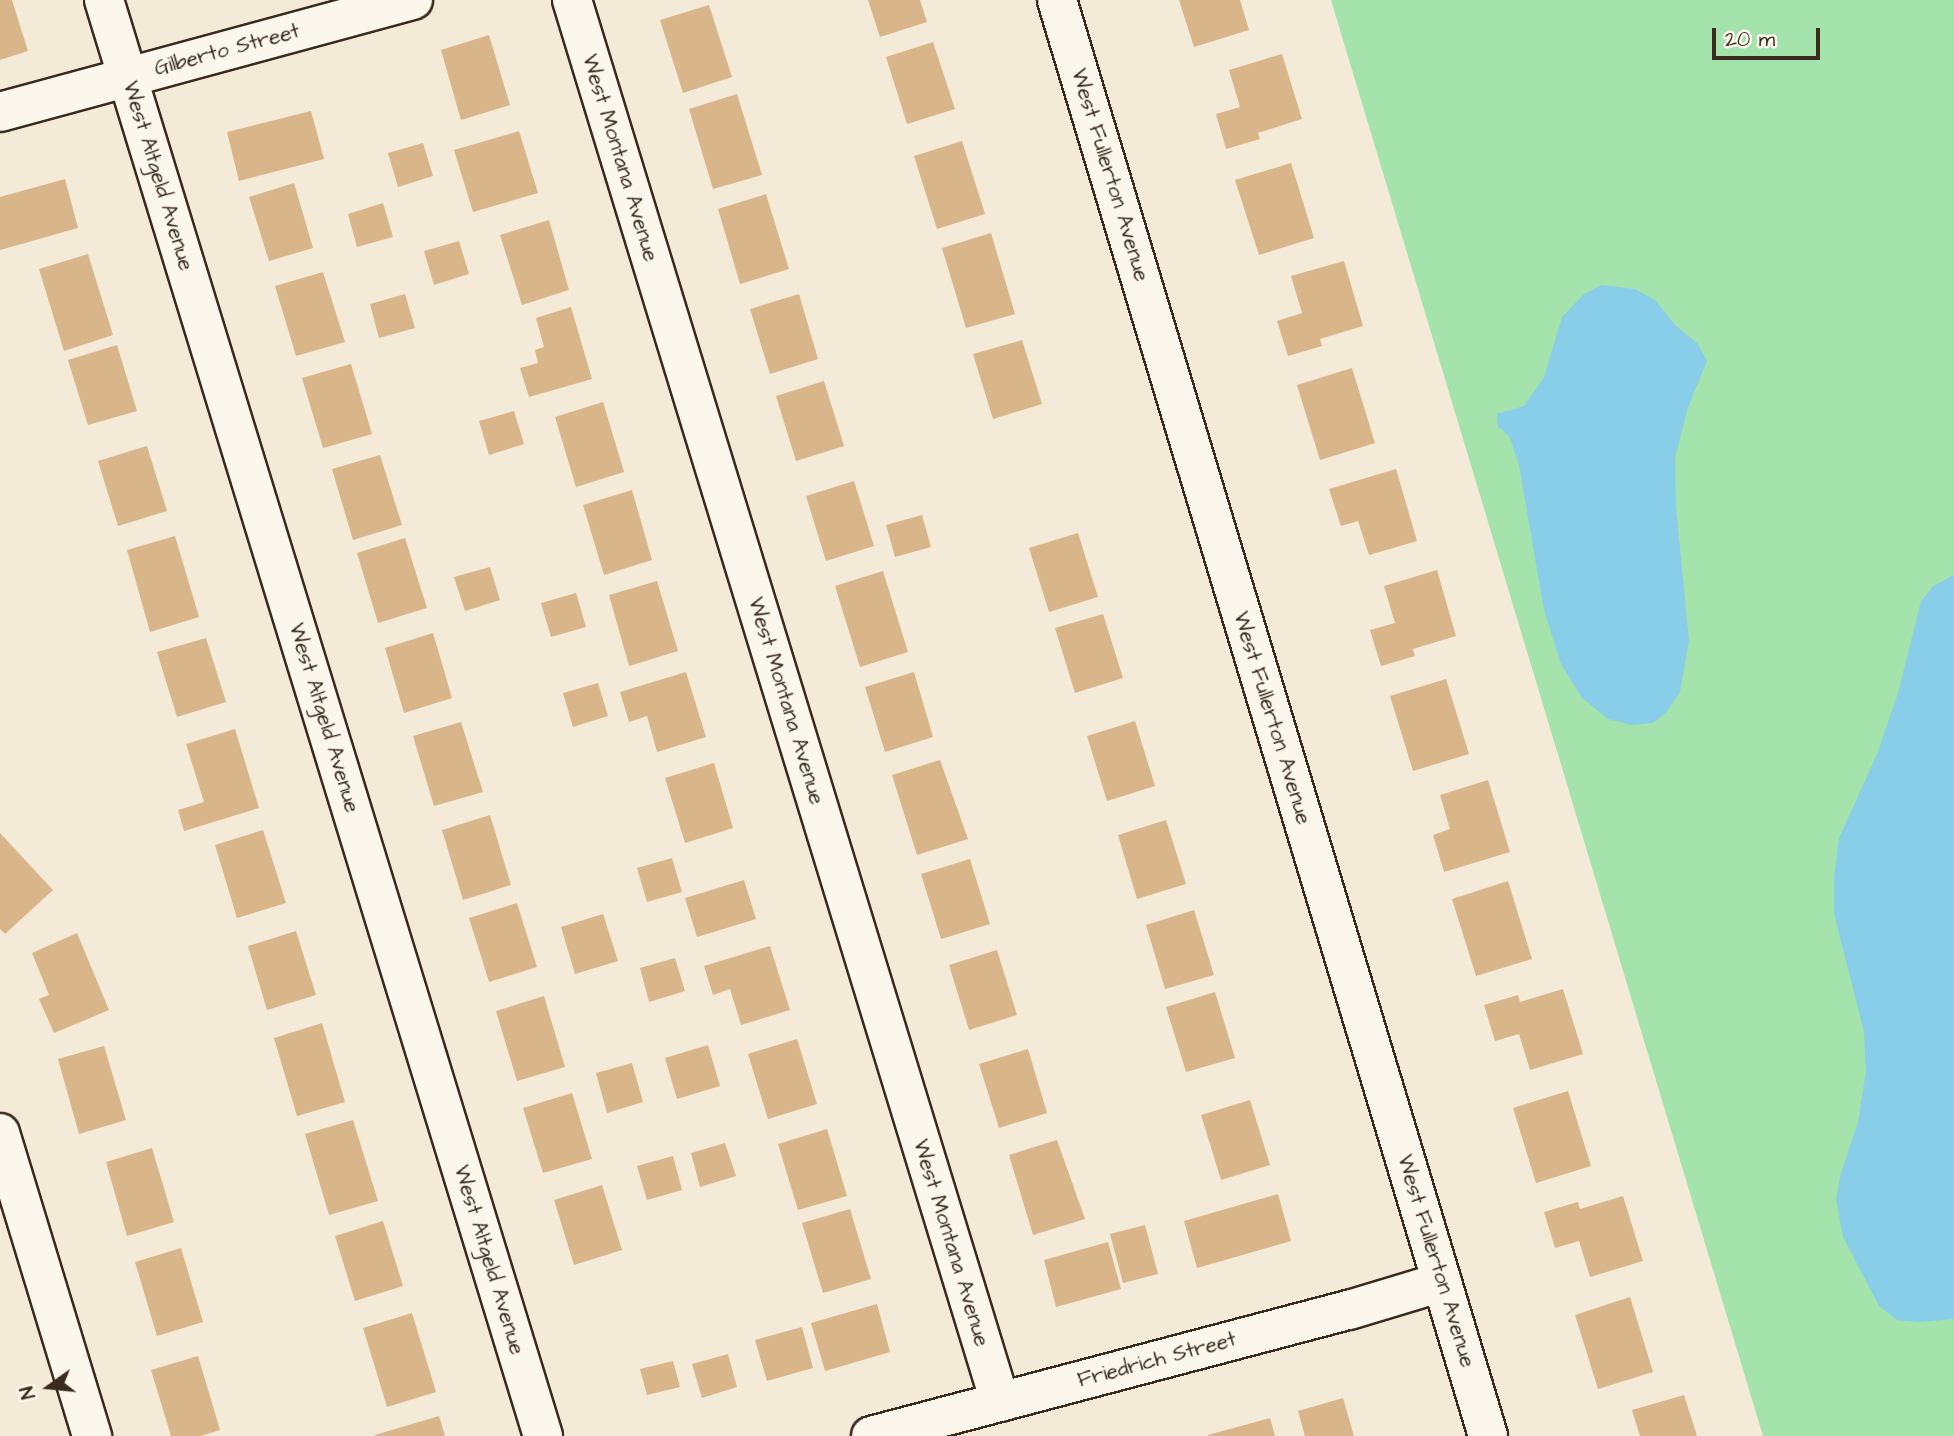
<!DOCTYPE html>
<style>
body{margin:0}
#map{position:relative;width:1954px;height:1436px;overflow:hidden;background:#f4ead8;font-family:"Architects Daughter",sans-serif}
div>[style]{position:absolute}
.green>*{inset:0;background:#a4e3ab}
.water>*{inset:0;background:#88cee9}
.building>*{inset:0;background:#d9b58a}
.roads{filter:drop-shadow(2px 0 #3b2a1e) drop-shadow(-2px 0 #3b2a1e) drop-shadow(0 2px #3b2a1e) drop-shadow(0 -2px #3b2a1e)}
.minor>*{height:38px;margin:-19px;padding:0 19px;transform-origin:19px;border-radius:19px;background:#fbf7ec}
span{translate:-50% -50%;white-space:nowrap;text-align:center;line-height:1.15;-webkit-text-stroke:5px #fbf7ec;paint-order:stroke}
.street-label{font-size:21px;color:#3b2a1e}
.north{position:absolute;left:14px;top:1352px;width:70px;height:70px;-webkit-text-stroke:5px #fbf7ec;paint-order:stroke;rotate:255deg;font-size:19px;font-weight:700;line-height:28px;text-align:center;color:#3b2a1e}
.north::after{content:'';display:block;margin:auto;width:24px;height:32px;background:#3b2a1e;clip-path:polygon(50% 0,100% 100%,50% 72%,0 100%)}
.scale{position:absolute;left:1712px;top:28px;width:108px;height:32px;box-sizing:border-box;border:4px solid #3b2a1e;border-top:0;padding-left:9px;font-size:21px;line-height:24px;white-space:nowrap;color:#3b2a1e;-webkit-text-stroke:5px #fbf7ec;paint-order:stroke}
</style>
<div id="map">
<div class="green">
<i style="clip-path:polygon(1331px 0,1954px 0,1954px 1436px,1763px 1436px)"></i>
</div>
<div class="water">
<i style="clip-path:polygon(1601px 285px,1635px 289px,1655px 300px,1675px 325px,1698px 344px,1707px 361px,1688px 407px,1675px 458px,1676px 507px,1689px 640px,1680px 692px,1666px 713px,1653px 723px,1631px 725px,1608px 719px,1582px 698px,1561px 664px,1544px 610px,1519px 465px,1509px 436px,1498px 427px,1497px 414px,1524px 406px,1544px 377px,1562px 317px,1584px 294px)"></i>
<i style="clip-path:polygon(1954px 575px,1954px 1319px,1919px 1322px,1897px 1320px,1879px 1306px,1843px 1237px,1836px 1199px,1841px 1173px,1858px 1122px,1866px 1071px,1864px 1032px,1834px 914px,1834px 877px,1839px 838px,1878px 752px,1898px 693px,1921px 601px,1933px 586px)"></i>
</div>
<div class="building">
<i style="clip-path:polygon(0 0,12px 0,28px 51px,0 60px)"></i>
<i style="clip-path:polygon(868px 0,920px 0,927px 22px,880px 37px)"></i>
<i style="clip-path:polygon(1179px 0,1240px 0,1249px 30px,1194px 47px)"></i>
<i style="clip-path:polygon(709px 5px,732px 77px,683px 93px,660px 20px)"></i>
<i style="clip-path:polygon(489px 35px,510px 105px,461px 120px,441px 50px)"></i>
<i style="clip-path:polygon(933px 42px,955px 109px,907px 124px,886px 57px)"></i>
<i style="clip-path:polygon(1282px 54px,1302px 119px,1258px 133px,1260px 139px,1226px 149px,1216px 114px,1240px 107px,1229px 70px)"></i>
<i style="clip-path:polygon(737px 94px,762px 175px,713px 189px,689px 109px)"></i>
<i style="clip-path:polygon(311px 111px,324px 159px,239px 181px,227px 132px)"></i>
<i style="clip-path:polygon(519px 131px,538px 193px,473px 212px,454px 150px)"></i>
<i style="clip-path:polygon(962px 141px,985px 214px,937px 229px,914px 156px)"></i>
<i style="clip-path:polygon(423px 143px,433px 176px,398px 187px,388px 153px)"></i>
<i style="clip-path:polygon(1291px 163px,1314px 238px,1259px 255px,1235px 180px)"></i>
<i style="clip-path:polygon(65px 179px,78px 228px,0 250px,0 197px)"></i>
<i style="clip-path:polygon(294px 183px,313px 248px,269px 261px,249px 197px)"></i>
<i style="clip-path:polygon(766px 194px,789px 269px,740px 284px,718px 209px)"></i>
<i style="clip-path:polygon(383px 203px,393px 237px,357px 247px,348px 214px)"></i>
<i style="clip-path:polygon(549px 220px,569px 290px,522px 305px,500px 235px)"></i>
<i style="clip-path:polygon(991px 233px,1015px 314px,966px 328px,942px 248px)"></i>
<i style="clip-path:polygon(459px 241px,469px 274px,434px 285px,424px 251px)"></i>
<i style="clip-path:polygon(88px 254px,113px 335px,64px 351px,39px 269px)"></i>
<i style="clip-path:polygon(1344px 261px,1363px 326px,1320px 339px,1322px 346px,1288px 356px,1277px 321px,1302px 313px,1291px 276px)"></i>
<i style="clip-path:polygon(323px 272px,345px 342px,296px 356px,275px 286px)"></i>
<i style="clip-path:polygon(405px 294px,415px 328px,379px 338px,370px 304px)"></i>
<i style="clip-path:polygon(799px 294px,818px 359px,770px 374px,750px 309px)"></i>
<i style="clip-path:polygon(571px 307px,592px 379px,529px 397px,520px 368px,538px 363px,535px 350px,544px 347px,536px 318px)"></i>
<i style="clip-path:polygon(1022px 340px,1042px 404px,993px 419px,973px 354px)"></i>
<i style="clip-path:polygon(117px 345px,137px 411px,88px 425px,68px 360px)"></i>
<i style="clip-path:polygon(351px 364px,372px 434px,323px 448px,302px 378px)"></i>
<i style="clip-path:polygon(1352px 368px,1375px 443px,1320px 460px,1297px 385px)"></i>
<i style="clip-path:polygon(824px 381px,844px 446px,796px 461px,776px 396px)"></i>
<i style="clip-path:polygon(603px 402px,624px 472px,576px 487px,555px 417px)"></i>
<i style="clip-path:polygon(514px 411px,524px 444px,489px 455px,479px 421px)"></i>
<i style="clip-path:polygon(147px 446px,167px 511px,118px 526px,98px 461px)"></i>
<i style="clip-path:polygon(380px 455px,402px 525px,353px 540px,332px 469px)"></i>
<i style="clip-path:polygon(1396px 469px,1417px 541px,1369px 555px,1358px 521px,1341px 526px,1329px 489px)"></i>
<i style="clip-path:polygon(854px 481px,874px 546px,826px 561px,806px 496px)"></i>
<i style="clip-path:polygon(632px 490px,652px 560px,604px 575px,583px 505px)"></i>
<i style="clip-path:polygon(922px 515px,931px 547px,895px 557px,886px 525px)"></i>
<i style="clip-path:polygon(1078px 533px,1098px 597px,1049px 612px,1029px 548px)"></i>
<i style="clip-path:polygon(175px 536px,199px 617px,150px 632px,127px 550px)"></i>
<i style="clip-path:polygon(405px 538px,427px 608px,378px 623px,357px 553px)"></i>
<i style="clip-path:polygon(490px 567px,500px 600px,465px 611px,454px 577px)"></i>
<i style="clip-path:polygon(1437px 570px,1456px 636px,1413px 649px,1415px 656px,1381px 666px,1370px 630px,1395px 623px,1384px 586px)"></i>
<i style="clip-path:polygon(883px 571px,908px 652px,860px 667px,835px 586px)"></i>
<i style="clip-path:polygon(657px 581px,678px 651px,629px 666px,609px 595px)"></i>
<i style="clip-path:polygon(576px 593px,586px 627px,551px 637px,541px 603px)"></i>
<i style="clip-path:polygon(1103px 614px,1123px 678px,1075px 693px,1055px 628px)"></i>
<i style="clip-path:polygon(433px 633px,452px 698px,404px 713px,385px 648px)"></i>
<i style="clip-path:polygon(206px 638px,226px 702px,177px 717px,157px 652px)"></i>
<i style="clip-path:polygon(686px 672px,706px 737px,657px 752px,647px 716px,629px 722px,620px 692px)"></i>
<i style="clip-path:polygon(914px 672px,933px 737px,885px 752px,865px 687px)"></i>
<i style="clip-path:polygon(1446px 679px,1469px 754px,1413px 771px,1390px 696px)"></i>
<i style="clip-path:polygon(598px 683px,608px 716px,573px 727px,563px 693px)"></i>
<i style="clip-path:polygon(1135px 721px,1155px 786px,1107px 801px,1087px 736px)"></i>
<i style="clip-path:polygon(461px 722px,483px 792px,434px 806px,413px 736px)"></i>
<i style="clip-path:polygon(235px 729px,259px 808px,184px 831px,178px 810px,204px 802px,186px 744px)"></i>
<i style="clip-path:polygon(940px 760px,968px 839px,917px 855px,892px 775px)"></i>
<i style="clip-path:polygon(714px 763px,733px 828px,685px 843px,665px 778px)"></i>
<i style="clip-path:polygon(1488px 780px,1510px 852px,1444px 872px,1433px 835px,1450px 829px,1440px 795px)"></i>
<i style="clip-path:polygon(490px 815px,511px 885px,463px 900px,442px 830px)"></i>
<i style="clip-path:polygon(1166px 820px,1186px 884px,1137px 899px,1118px 835px)"></i>
<i style="clip-path:polygon(263px 830px,286px 903px,237px 918px,215px 845px)"></i>
<i style="clip-path:polygon(0 833px,53px 890px,5px 934px,0 929px)"></i>
<i style="clip-path:polygon(672px 858px,682px 892px,647px 902px,637px 868px)"></i>
<i style="clip-path:polygon(970px 859px,990px 924px,941px 939px,921px 874px)"></i>
<i style="clip-path:polygon(744px 880px,756px 919px,697px 937px,685px 898px)"></i>
<i style="clip-path:polygon(1508px 881px,1532px 959px,1476px 976px,1452px 899px)"></i>
<i style="clip-path:polygon(517px 903px,537px 967px,489px 982px,469px 918px)"></i>
<i style="clip-path:polygon(1194px 910px,1214px 975px,1165px 989px,1146px 925px)"></i>
<i style="clip-path:polygon(603px 914px,618px 961px,575px 974px,561px 927px)"></i>
<i style="clip-path:polygon(296px 931px,316px 995px,267px 1010px,248px 946px)"></i>
<i style="clip-path:polygon(77px 933px,109px 1010px,54px 1033px,39px 999px,49px 995px,32px 953px)"></i>
<i style="clip-path:polygon(770px 946px,790px 1010px,741px 1025px,730px 989px,713px 995px,704px 966px)"></i>
<i style="clip-path:polygon(997px 950px,1017px 1015px,969px 1030px,949px 965px)"></i>
<i style="clip-path:polygon(675px 958px,685px 991px,649px 1002px,640px 968px)"></i>
<i style="clip-path:polygon(1563px 989px,1583px 1054px,1530px 1070px,1519px 1034px,1495px 1041px,1484px 1005px,1518px 995px,1520px 1002px)"></i>
<i style="clip-path:polygon(1215px 992px,1235px 1058px,1186px 1072px,1166px 1007px)"></i>
<i style="clip-path:polygon(544px 996px,565px 1067px,517px 1081px,496px 1011px)"></i>
<i style="clip-path:polygon(322px 1023px,345px 1102px,297px 1116px,274px 1038px)"></i>
<i style="clip-path:polygon(797px 1039px,817px 1104px,768px 1119px,748px 1054px)"></i>
<i style="clip-path:polygon(708px 1045px,720px 1086px,677px 1099px,665px 1058px)"></i>
<i style="clip-path:polygon(104px 1046px,126px 1120px,79px 1134px,58px 1059px)"></i>
<i style="clip-path:polygon(1028px 1049px,1047px 1113px,999px 1128px,979px 1064px)"></i>
<i style="clip-path:polygon(632px 1063px,643px 1102px,607px 1113px,596px 1073px)"></i>
<i style="clip-path:polygon(1568px 1091px,1591px 1166px,1536px 1183px,1513px 1108px)"></i>
<i style="clip-path:polygon(572px 1093px,592px 1159px,543px 1173px,523px 1108px)"></i>
<i style="clip-path:polygon(1250px 1100px,1270px 1165px,1221px 1180px,1201px 1115px)"></i>
<i style="clip-path:polygon(353px 1120px,378px 1201px,329px 1215px,305px 1134px)"></i>
<i style="clip-path:polygon(827px 1129px,847px 1196px,798px 1210px,778px 1144px)"></i>
<i style="clip-path:polygon(1057px 1140px,1085px 1219px,1033px 1235px,1009px 1155px)"></i>
<i style="clip-path:polygon(725px 1143px,736px 1176px,700px 1187px,691px 1153px)"></i>
<i style="clip-path:polygon(152px 1148px,174px 1222px,127px 1236px,106px 1162px)"></i>
<i style="clip-path:polygon(673px 1156px,682px 1190px,647px 1200px,637px 1166px)"></i>
<i style="clip-path:polygon(602px 1185px,622px 1250px,574px 1265px,554px 1200px)"></i>
<i style="clip-path:polygon(1278px 1194px,1291px 1241px,1197px 1268px,1184px 1221px)"></i>
<i style="clip-path:polygon(1623px 1196px,1643px 1261px,1590px 1277px,1579px 1241px,1555px 1248px,1544px 1212px,1578px 1202px,1580px 1209px)"></i>
<i style="clip-path:polygon(850px 1209px,871px 1279px,823px 1293px,802px 1223px)"></i>
<i style="clip-path:polygon(383px 1221px,403px 1286px,355px 1301px,335px 1236px)"></i>
<i style="clip-path:polygon(1145px 1225px,1158px 1274px,1123px 1283px,1110px 1234px)"></i>
<i style="clip-path:polygon(1108px 1242px,1121px 1289px,1056px 1307px,1044px 1260px)"></i>
<i style="clip-path:polygon(181px 1248px,203px 1322px,157px 1336px,135px 1262px)"></i>
<i style="clip-path:polygon(1630px 1297px,1653px 1372px,1598px 1389px,1575px 1315px)"></i>
<i style="clip-path:polygon(877px 1304px,890px 1352px,825px 1371px,811px 1323px)"></i>
<i style="clip-path:polygon(412px 1313px,436px 1392px,387px 1407px,363px 1328px)"></i>
<i style="clip-path:polygon(802px 1327px,813px 1368px,767px 1381px,755px 1340px)"></i>
<i style="clip-path:polygon(728px 1354px,737px 1387px,702px 1398px,692px 1364px)"></i>
<i style="clip-path:polygon(198px 1356px,220px 1430px,201px 1436px,171px 1436px,151px 1370px)"></i>
<i style="clip-path:polygon(673px 1361px,680px 1387px,647px 1395px,640px 1369px)"></i>
<i style="clip-path:polygon(1684px 1395px,1697px 1436px,1640px 1436px,1632px 1410px)"></i>
<i style="clip-path:polygon(1343px 1398px,1354px 1436px,1305px 1436px,1298px 1411px)"></i>
<i style="clip-path:polygon(439px 1416px,445px 1436px,375px 1436px,375px 1435px)"></i>
<i style="clip-path:polygon(1270px 1418px,1275px 1436px,1208px 1436px,1208px 1435px)"></i>
</div>
<div class="roads">
<div class="minor">
<i style="left:104px;top:0;width:1502px;rotate:73deg"></i>
<i style="left:572px;top:0;width:1466px;rotate:73.02deg"></i>
<i style="left:1057px;top:0;width:1499px;rotate:73.29deg"></i>
<i style="left:0;top:112px;width:428px;rotate:-15.2deg"></i>
<i style="left:0;top:1133px;width:317px;rotate:73.1deg"></i>
<i style="left:871px;top:1436px;width:494px;rotate:-14.8deg"></i>
<i style="left:1349px;top:1310px;width:97px;rotate:-16.8deg"></i>
</div>
</div>
<div class="street-label">
<span style="left:227px;top:50px;rotate:-15deg">Gilberto Street</span>
<span style="left:620px;top:158px;rotate:73deg">West Montana Avenue</span>
<span style="left:1110px;top:175px;rotate:73deg">West Fullerton Avenue</span>
<span style="left:158px;top:176px;rotate:73deg">West Altgeld Avenue</span>
<span style="left:786px;top:701px;rotate:73deg">West Montana Avenue</span>
<span style="left:324px;top:718px;rotate:73deg">West Altgeld Avenue</span>
<span style="left:1272px;top:718px;rotate:73deg">West Fullerton Avenue</span>
<span style="left:951px;top:1243px;rotate:73deg">West Montana Avenue</span>
<span style="left:489px;top:1260px;rotate:73deg">West Altgeld Avenue</span>
<span style="left:1436px;top:1261px;rotate:73deg">West Fullerton Avenue</span>
<span style="left:1157px;top:1360px;rotate:-15deg">Friedrich Street</span>
</div>
<div class="north">N</div>
<div class="scale">20 m</div>
</div>
